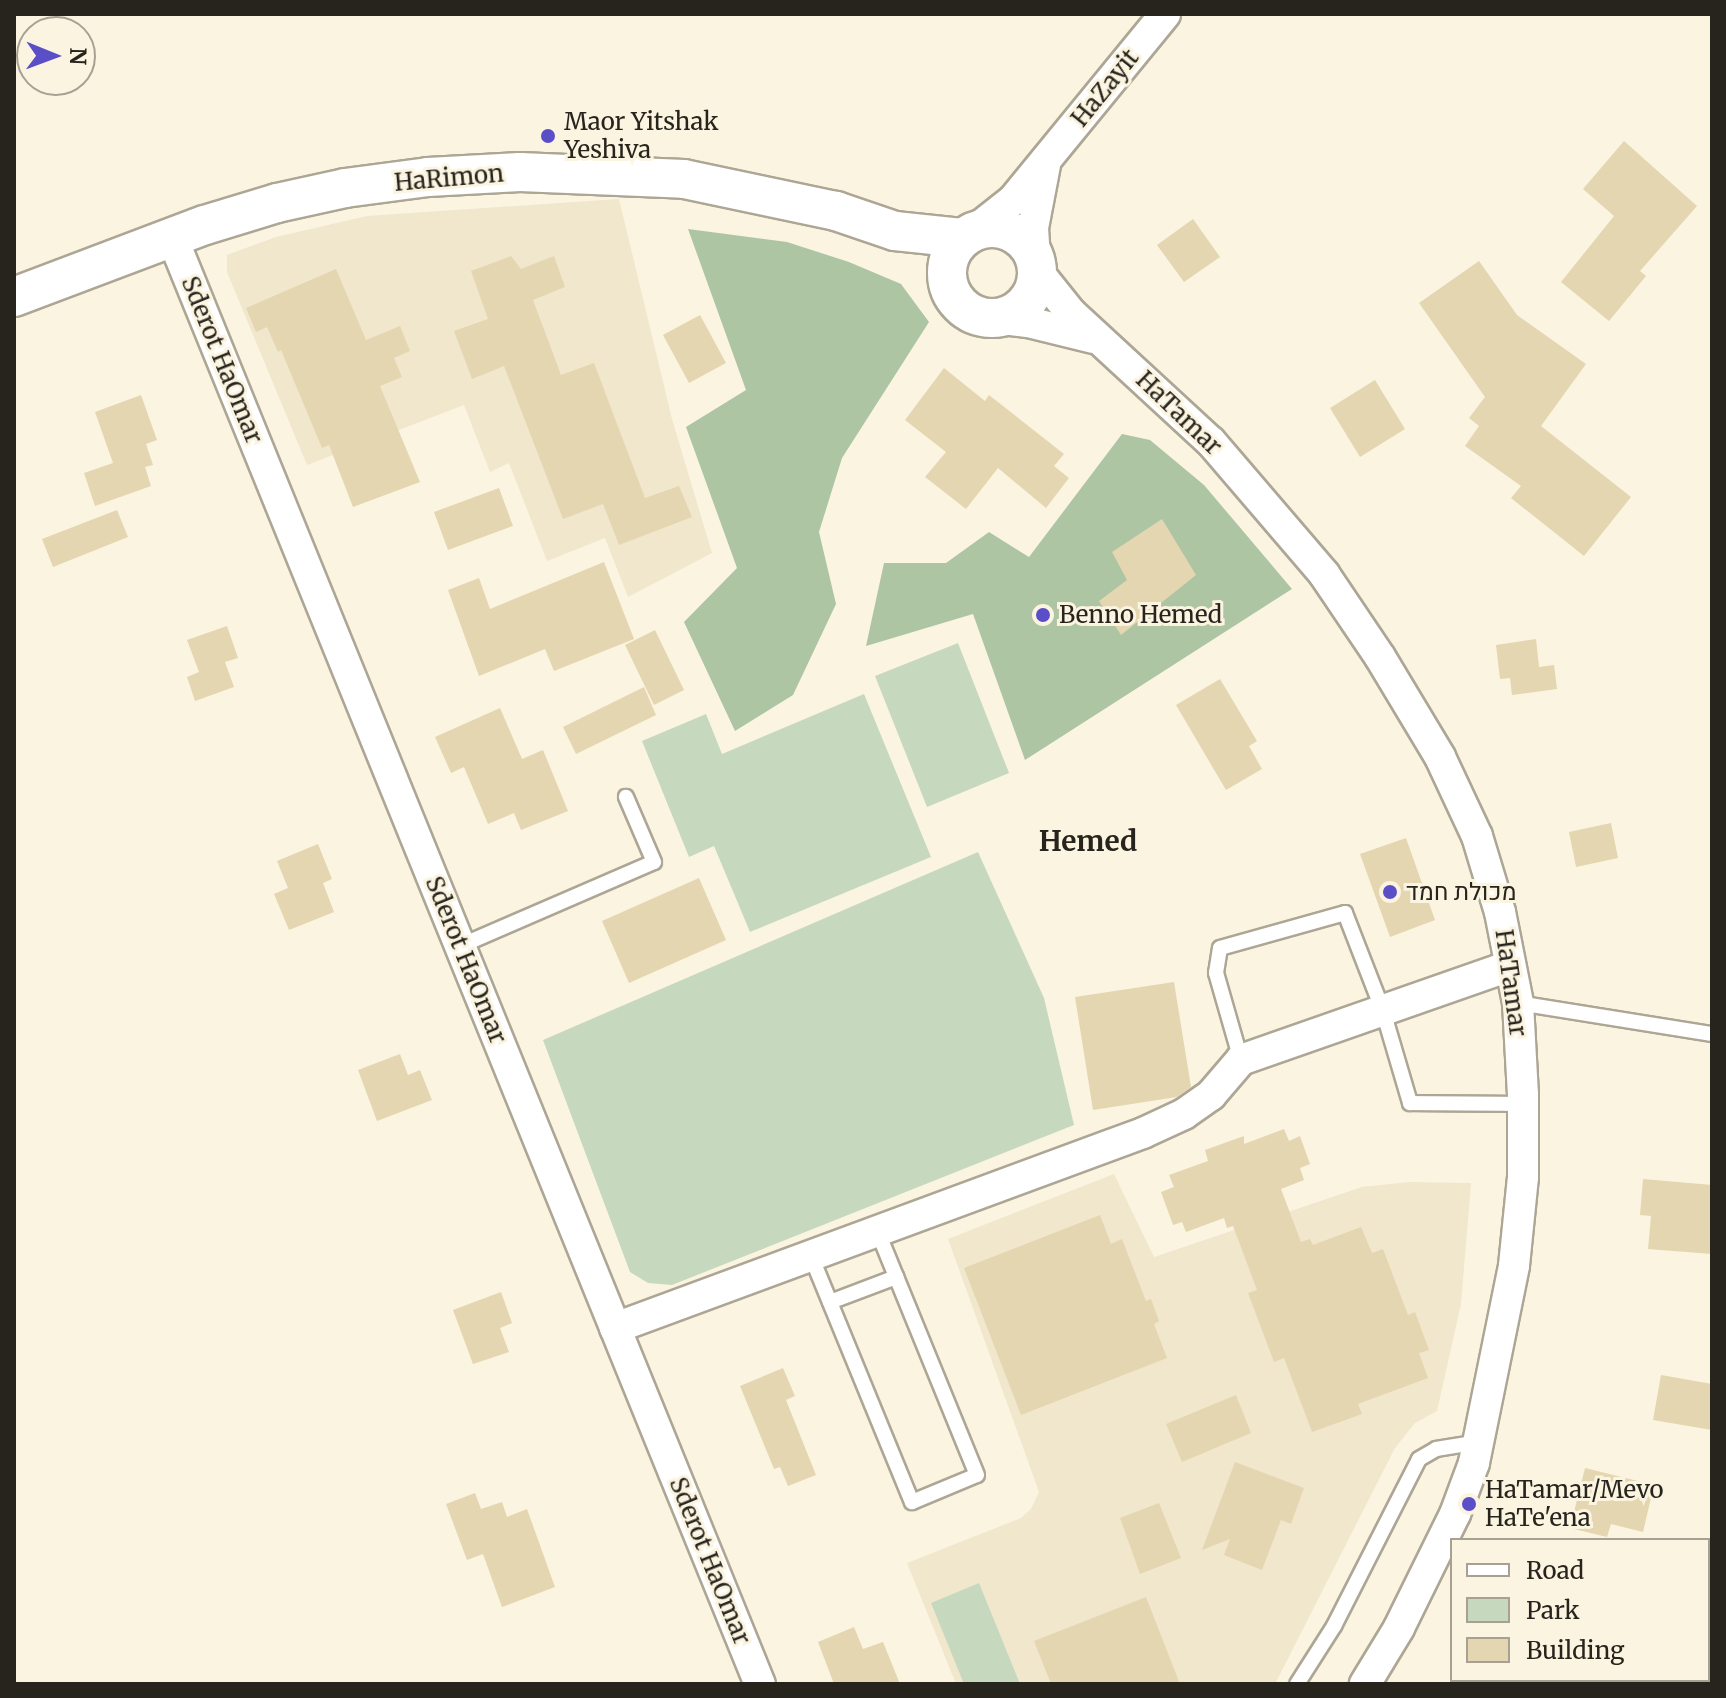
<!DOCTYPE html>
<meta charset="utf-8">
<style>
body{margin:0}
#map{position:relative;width:1726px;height:1698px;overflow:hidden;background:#fbf4e1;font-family:Merriweather,Heebo,serif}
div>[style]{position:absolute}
.built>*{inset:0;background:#f1e7cd}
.green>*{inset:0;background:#c6d9be}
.forest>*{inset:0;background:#aec5a4}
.building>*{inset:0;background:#e4d6b0}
.roads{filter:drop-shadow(2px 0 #ada695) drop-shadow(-2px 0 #ada695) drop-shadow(0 2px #ada695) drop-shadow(0 -2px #ada695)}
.service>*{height:14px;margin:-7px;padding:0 7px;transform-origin:7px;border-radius:7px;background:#fff}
.minor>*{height:30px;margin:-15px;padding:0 15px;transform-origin:15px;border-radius:15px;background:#fff}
.tertiary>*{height:38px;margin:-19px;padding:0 19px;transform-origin:19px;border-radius:19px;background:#fff}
.tertiary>.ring{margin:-19px;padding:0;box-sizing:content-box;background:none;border:38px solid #fff;border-radius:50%}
.dots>*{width:22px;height:22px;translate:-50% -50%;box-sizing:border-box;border:4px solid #fbf4e1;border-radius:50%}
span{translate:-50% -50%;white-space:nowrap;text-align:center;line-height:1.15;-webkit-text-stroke:6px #fbf4e1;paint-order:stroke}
.street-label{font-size:24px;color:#27241d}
.poi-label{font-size:24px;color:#27241d}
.left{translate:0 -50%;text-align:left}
.quarter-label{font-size:28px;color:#27241d;font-weight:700}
.frame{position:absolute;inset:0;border:16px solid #27241d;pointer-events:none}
.legend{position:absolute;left:1450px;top:1538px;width:260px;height:144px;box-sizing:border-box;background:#fbf4e1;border:2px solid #a6a193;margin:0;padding:10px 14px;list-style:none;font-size:24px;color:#27241d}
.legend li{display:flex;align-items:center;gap:16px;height:40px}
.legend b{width:40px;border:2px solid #a6a193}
.north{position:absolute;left:16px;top:16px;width:80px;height:80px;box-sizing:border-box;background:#fbf4e1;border:2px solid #a6a193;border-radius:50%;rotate:91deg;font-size:22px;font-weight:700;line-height:32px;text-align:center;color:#27241d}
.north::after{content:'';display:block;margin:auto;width:28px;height:36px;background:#5b4fc7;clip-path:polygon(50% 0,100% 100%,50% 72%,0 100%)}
</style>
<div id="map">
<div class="built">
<i style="clip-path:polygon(619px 199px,672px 419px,712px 553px,628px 597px,605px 538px,547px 561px,509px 463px,490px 472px,464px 405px,307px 465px,227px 272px,227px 255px,276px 237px,367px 216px)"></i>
<i style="clip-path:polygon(1114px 1174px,1154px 1257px,1362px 1187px,1409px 1182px,1471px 1183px,1461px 1304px,1437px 1411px,1415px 1423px,1395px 1448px,1275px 1684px,956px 1684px,907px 1563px,1021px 1518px,1031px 1509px,1039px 1492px,948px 1239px)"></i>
</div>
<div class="green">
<i style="clip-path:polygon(958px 643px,1009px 773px,927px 807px,875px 676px)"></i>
<i style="clip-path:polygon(864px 694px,931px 857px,750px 932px,714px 846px,689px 857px,642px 741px,706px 714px,722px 754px)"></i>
<i style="clip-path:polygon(978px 852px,1044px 998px,1074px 1125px,672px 1285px,648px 1283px,630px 1272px,543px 1040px)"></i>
<i style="clip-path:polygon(979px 1583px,1020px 1684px,964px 1684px,931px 1603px)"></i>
</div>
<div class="forest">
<i style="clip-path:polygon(688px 229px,787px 242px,849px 262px,901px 284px,929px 322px,842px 458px,819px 532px,836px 604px,793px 695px,735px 731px,684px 622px,737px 568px,686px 427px,746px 390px)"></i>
<i style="clip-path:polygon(1122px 434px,1150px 440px,1204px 485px,1292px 589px,1025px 760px,973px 614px,866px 646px,884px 563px,946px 563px,989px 532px,1029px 557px)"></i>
</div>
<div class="building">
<i style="clip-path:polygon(1624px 141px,1697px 206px,1640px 271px,1646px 276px,1609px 321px,1561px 282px,1614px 216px,1583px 189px)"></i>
<i style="clip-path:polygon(1193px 219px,1220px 257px,1184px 282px,1157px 245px)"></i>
<i style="clip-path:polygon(511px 256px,521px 269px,554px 256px,565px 287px,533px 300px,561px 375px,594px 363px,645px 498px,679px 486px,692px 517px,619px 545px,603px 504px,563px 519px,504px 366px,472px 379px,454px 331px,488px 319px,471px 271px)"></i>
<i style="clip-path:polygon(1479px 261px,1517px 315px,1586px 364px,1541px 426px,1631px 497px,1584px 556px,1511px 498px,1521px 486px,1465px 446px,1479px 426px,1469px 418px,1485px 397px,1419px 303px)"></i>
<i style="clip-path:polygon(336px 269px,366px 340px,400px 326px,410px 351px,394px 358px,402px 377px,380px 386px,420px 482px,353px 507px,329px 445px,322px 448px,281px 350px,278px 352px,267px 327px,256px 332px,246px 308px)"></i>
<i style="clip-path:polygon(700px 315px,726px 363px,689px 383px,663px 335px)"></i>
<i style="clip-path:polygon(944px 368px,985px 401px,989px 395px,1064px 454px,1054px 466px,1069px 478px,1046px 508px,998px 468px,966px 509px,925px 477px,946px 452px,905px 420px)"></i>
<i style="clip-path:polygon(1375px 380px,1405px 429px,1360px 457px,1330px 408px)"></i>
<i style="clip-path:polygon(141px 395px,157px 440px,146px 444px,153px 465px,145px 467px,151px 486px,95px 506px,84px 473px,113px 463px,95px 412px)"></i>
<i style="clip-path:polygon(499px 488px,513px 526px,448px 550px,434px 512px)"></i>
<i style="clip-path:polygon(117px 510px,128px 537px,53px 567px,42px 539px)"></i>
<i style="clip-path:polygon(1162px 519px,1196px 575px,1121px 635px,1099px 601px,1127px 580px,1112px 552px)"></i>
<i style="clip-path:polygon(604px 562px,634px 639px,554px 671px,545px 649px,479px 676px,448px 590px,479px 578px,490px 609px)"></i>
<i style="clip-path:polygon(227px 626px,238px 658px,225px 662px,234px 687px,195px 701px,187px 677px,199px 672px,187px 640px)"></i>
<i style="clip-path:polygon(655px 630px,684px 690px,654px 705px,625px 645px)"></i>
<i style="clip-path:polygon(1536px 639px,1539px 667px,1554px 665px,1557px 689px,1512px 695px,1510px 678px,1500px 679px,1496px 645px)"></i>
<i style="clip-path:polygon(1220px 679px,1257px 741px,1249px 746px,1262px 769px,1226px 790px,1176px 705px)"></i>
<i style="clip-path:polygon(644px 687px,656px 715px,576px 754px,563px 727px)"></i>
<i style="clip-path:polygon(500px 708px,522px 759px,543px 750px,568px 811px,521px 830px,514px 813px,488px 824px,464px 767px,451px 773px,435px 737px)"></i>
<i style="clip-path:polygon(1611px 823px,1618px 858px,1576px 867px,1569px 832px)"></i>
<i style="clip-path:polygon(1406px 838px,1435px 920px,1390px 937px,1360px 854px)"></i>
<i style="clip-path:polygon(318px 844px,332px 879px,323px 883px,334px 912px,289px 930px,274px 894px,288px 888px,277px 861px)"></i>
<i style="clip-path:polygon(699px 878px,726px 940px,629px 983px,602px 921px)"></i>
<i style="clip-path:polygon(1174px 982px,1191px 1087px,1177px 1097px,1093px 1110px,1075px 997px)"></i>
<i style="clip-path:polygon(400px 1054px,408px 1075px,420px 1070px,432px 1100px,377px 1121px,358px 1070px)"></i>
<i style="clip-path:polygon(1284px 1129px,1289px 1141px,1300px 1136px,1310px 1164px,1300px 1168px,1304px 1180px,1281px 1189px,1301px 1242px,1310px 1239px,1313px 1245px,1361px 1227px,1372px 1253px,1383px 1249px,1408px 1315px,1415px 1312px,1429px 1350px,1419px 1353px,1428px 1378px,1358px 1404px,1362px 1414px,1312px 1432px,1284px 1358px,1274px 1362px,1248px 1293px,1257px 1290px,1233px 1226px,1227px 1228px,1224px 1218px,1186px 1232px,1182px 1222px,1173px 1225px,1161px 1192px,1174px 1187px,1169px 1175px,1208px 1161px,1205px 1150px,1244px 1136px,1244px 1144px)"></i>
<i style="clip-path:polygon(1643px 1179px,1712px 1185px,1712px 1254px,1648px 1249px,1651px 1216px,1640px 1215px)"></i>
<i style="clip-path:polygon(1100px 1215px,1111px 1244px,1122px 1239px,1146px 1301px,1151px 1299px,1159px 1321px,1154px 1324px,1167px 1358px,1021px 1415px,964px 1268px)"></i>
<i style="clip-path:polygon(501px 1292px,512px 1323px,500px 1328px,509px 1352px,473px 1364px,453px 1310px)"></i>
<i style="clip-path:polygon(783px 1368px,795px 1396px,786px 1400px,816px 1475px,788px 1486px,780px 1467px,774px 1469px,740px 1386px)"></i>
<i style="clip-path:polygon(1661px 1375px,1712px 1384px,1712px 1430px,1653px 1420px)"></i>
<i style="clip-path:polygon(1236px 1395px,1251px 1433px,1182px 1462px,1166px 1424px)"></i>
<i style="clip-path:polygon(1235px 1462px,1304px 1488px,1291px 1524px,1281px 1520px,1262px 1570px,1224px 1555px,1230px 1539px,1202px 1550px)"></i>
<i style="clip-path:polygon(1585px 1468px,1654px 1485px,1643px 1532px,1611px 1524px,1607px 1537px,1570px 1528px)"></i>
<i style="clip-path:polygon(475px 1493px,481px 1509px,502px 1502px,507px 1517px,527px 1509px,555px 1587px,502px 1607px,483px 1554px,467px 1560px,446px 1504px)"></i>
<i style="clip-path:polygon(1159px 1503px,1181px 1558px,1140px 1574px,1120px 1518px)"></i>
<i style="clip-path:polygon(1146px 1597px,1180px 1684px,1051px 1684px,1034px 1641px)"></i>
<i style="clip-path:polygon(854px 1627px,863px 1649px,883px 1642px,900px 1684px,834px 1684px,818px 1642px)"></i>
</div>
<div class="roads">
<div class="service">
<i style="left:460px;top:946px;width:211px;rotate:-23.4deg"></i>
<i style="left:654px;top:862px;width:71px;rotate:-113.3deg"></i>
<i style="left:1518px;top:1003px;width:196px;rotate:9.1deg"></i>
<i style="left:1241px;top:1060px;width:91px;rotate:-106deg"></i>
<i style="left:1216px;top:973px;width:25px;rotate:-81deg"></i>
<i style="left:1220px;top:948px;width:130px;rotate:-15.6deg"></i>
<i style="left:1345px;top:913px;width:105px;rotate:68.8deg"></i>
<i style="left:1383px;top:1011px;width:96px;rotate:73.6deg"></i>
<i style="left:1410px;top:1103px;width:113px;rotate:0.5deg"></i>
<i style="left:811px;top:1256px;width:266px;rotate:67.7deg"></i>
<i style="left:912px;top:1502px;width:70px;rotate:-22.6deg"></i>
<i style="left:977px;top:1475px;width:262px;rotate:-112.2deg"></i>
<i style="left:830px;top:1302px;width:71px;rotate:-20.7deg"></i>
<i style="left:1297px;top:1684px;width:69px;rotate:-57.5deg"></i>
<i style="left:1334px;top:1626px;width:187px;rotate:-63deg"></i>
<i style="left:1419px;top:1459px;width:20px;rotate:-30deg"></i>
<i style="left:1436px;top:1449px;width:44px;rotate:-9.2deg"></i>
</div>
<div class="minor">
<i style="left:975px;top:230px;width:48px;rotate:-38.3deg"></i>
<i style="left:1013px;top:200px;width:240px;rotate:-50.7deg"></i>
<i style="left:172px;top:237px;width:1562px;rotate:67.89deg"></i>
<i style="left:1035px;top:257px;width:29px;rotate:-94deg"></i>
<i style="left:1033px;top:228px;width:64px;rotate:-79.2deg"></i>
<i style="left:1038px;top:272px;width:53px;rotate:51.2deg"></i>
<i style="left:1071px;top:313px;width:190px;rotate:42.7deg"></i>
<i style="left:1211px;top:442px;width:174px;rotate:49.4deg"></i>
<i style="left:1324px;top:574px;width:100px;rotate:56deg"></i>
<i style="left:1380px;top:657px;width:117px;rotate:59deg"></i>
<i style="left:1440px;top:757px;width:87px;rotate:64.9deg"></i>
<i style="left:1477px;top:836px;width:79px;rotate:73.2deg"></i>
<i style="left:1500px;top:912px;width:93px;rotate:78.8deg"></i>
<i style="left:1518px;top:1003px;width:91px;rotate:86.9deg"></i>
<i style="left:1523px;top:1094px;width:83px;rotate:90deg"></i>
<i style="left:1523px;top:1177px;width:89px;rotate:95.8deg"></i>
<i style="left:1514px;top:1266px;width:201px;rotate:101.5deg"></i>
<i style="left:1474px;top:1463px;width:54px;rotate:110.4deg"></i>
<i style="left:1455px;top:1514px;width:127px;rotate:116.2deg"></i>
<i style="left:1399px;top:1628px;width:66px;rotate:121.3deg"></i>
<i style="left:994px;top:318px;width:34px;rotate:7deg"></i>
<i style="left:1028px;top:322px;width:67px;rotate:13.8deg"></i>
<i style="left:615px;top:1328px;width:563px;rotate:-20.27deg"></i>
<i style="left:1143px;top:1133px;width:45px;rotate:-24.9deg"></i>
<i style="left:1184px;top:1114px;width:33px;rotate:-35deg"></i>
<i style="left:1211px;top:1095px;width:46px;rotate:-49.4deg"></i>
<i style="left:1241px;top:1060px;width:285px;rotate:-19.3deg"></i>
<i style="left:1708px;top:1617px;width:4px"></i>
</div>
<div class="tertiary">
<i class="ring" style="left:947px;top:228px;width:52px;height:52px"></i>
<i style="left:14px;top:297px;width:204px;rotate:-20.7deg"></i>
<i style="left:205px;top:225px;width:75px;rotate:-17deg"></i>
<i style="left:277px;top:203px;width:70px;rotate:-12.4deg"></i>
<i style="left:345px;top:188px;width:84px;rotate:-7.5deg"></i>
<i style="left:428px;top:177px;width:92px;rotate:-3.1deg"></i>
<i style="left:520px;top:172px;width:164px;rotate:2.4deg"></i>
<i style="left:684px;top:179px;width:155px;rotate:11.9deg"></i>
<i style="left:836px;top:211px;width:62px;rotate:18.7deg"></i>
<i style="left:895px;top:231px;width:67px;rotate:6deg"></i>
</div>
</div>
<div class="dots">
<i style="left:548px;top:136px;background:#5b4fc7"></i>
<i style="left:1043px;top:615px;background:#5b4fc7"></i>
<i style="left:1390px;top:892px;background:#5b4fc7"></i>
<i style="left:1469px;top:1504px;background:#5b4fc7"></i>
</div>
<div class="street-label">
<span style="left:1105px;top:88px;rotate:-51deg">HaZayit</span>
<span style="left:449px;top:178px;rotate:-5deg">HaRimon</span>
<span style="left:222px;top:360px;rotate:68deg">Sderot HaOmar</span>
<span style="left:1179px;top:413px;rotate:44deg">HaTamar</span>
<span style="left:466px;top:960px;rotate:68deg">Sderot HaOmar</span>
<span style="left:1511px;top:983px;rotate:82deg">HaTamar</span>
<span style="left:710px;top:1561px;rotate:68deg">Sderot HaOmar</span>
</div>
<div class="poi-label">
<span class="left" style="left:564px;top:136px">Maor Yitshak<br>Yeshiva</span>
<span class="left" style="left:1059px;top:615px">Benno Hemed</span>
<span class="left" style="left:1406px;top:892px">מכולת חמד</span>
<span class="left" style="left:1485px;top:1504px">HaTamar/Mevo<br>HaTe'ena</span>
</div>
<div class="quarter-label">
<span style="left:1088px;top:841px">Hemed</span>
</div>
<div class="frame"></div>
<ul class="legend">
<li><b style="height:10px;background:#fff"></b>Road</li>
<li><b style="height:22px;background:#c6d9be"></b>Park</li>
<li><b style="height:22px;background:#e4d6b0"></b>Building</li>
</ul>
<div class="north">N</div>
</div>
